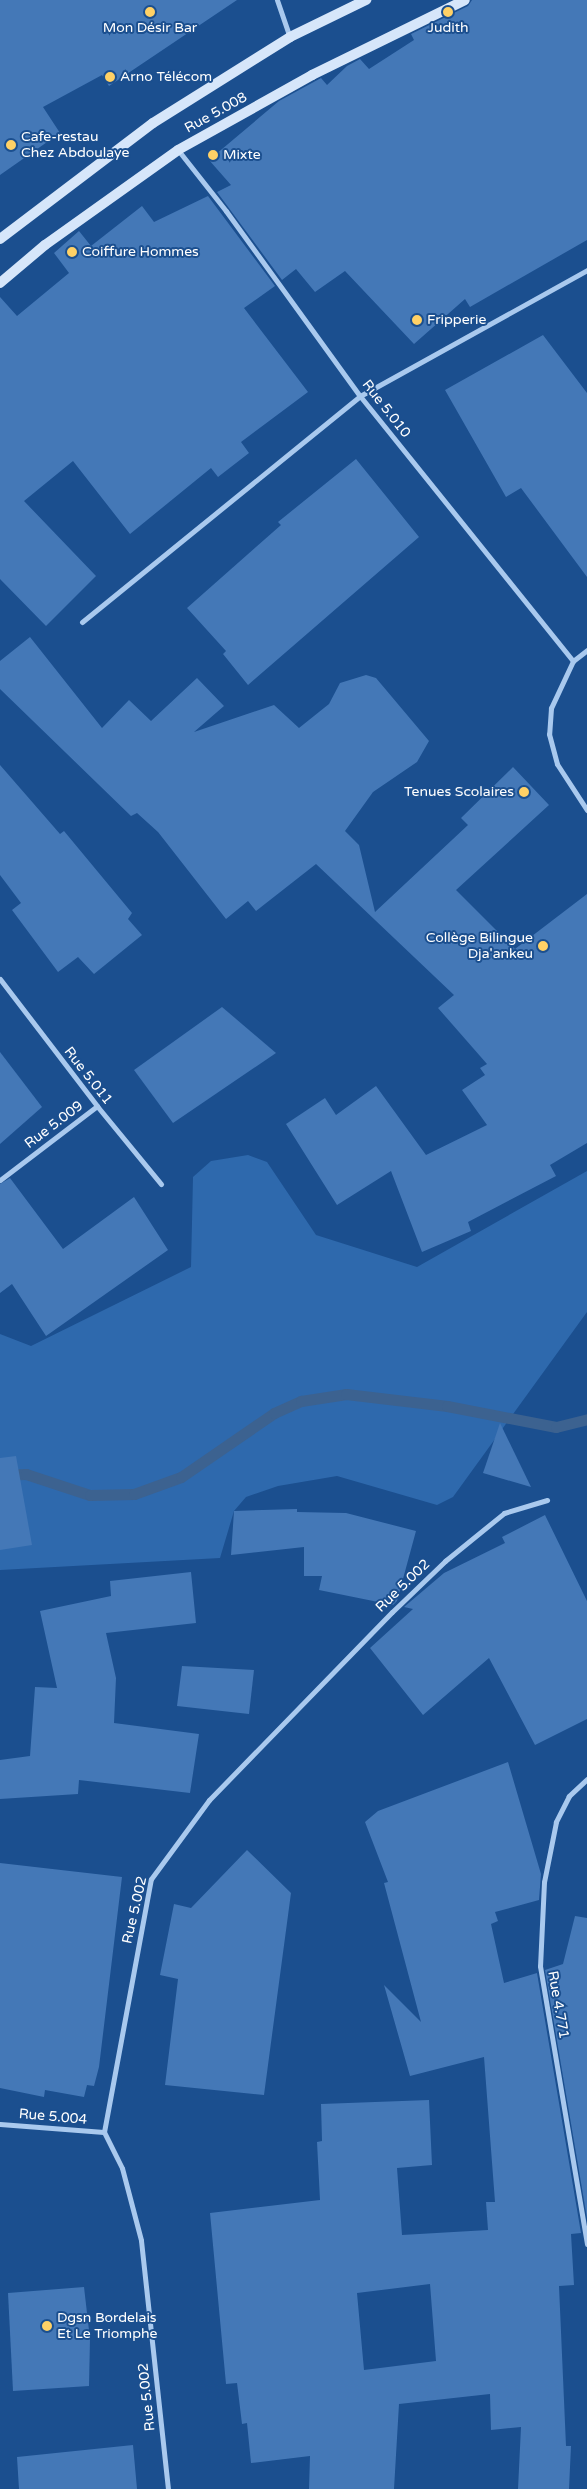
<!DOCTYPE html>
<meta charset="utf-8">
<style>
body{margin:0}
#map{position:relative;width:587px;height:2489px;overflow:hidden;background:#1b4f8f;font-family:"Varela Round",sans-serif}
div>[style]{position:absolute}
.green>*{inset:0;background:#2e69ad}
.stream>*{height:11px;margin:-5.5px;padding:0 5.5px;transform-origin:5.5px;border-radius:5.5px;background:#3c6290}
.building>*{inset:0;background:#4478b7}
.minor>*{height:5px;margin:-2.5px;padding:0 2.5px;transform-origin:2.5px;border-radius:2.5px;background:#a9c9ee}
.secondary>*{height:10px;margin:-5px;padding:0 5px;transform-origin:5px;border-radius:5px;background:#d6e6fa}
.dots>*{width:14px;height:14px;translate:-50% -50%;box-sizing:border-box;border:2px solid #1b4f8f;border-radius:50%}
span{translate:-50% -50%;white-space:nowrap;text-align:center;line-height:1.15;-webkit-text-stroke:4px #1b4f8f;paint-order:stroke}
.poi-label{font-size:14px;color:#fff}
.left{translate:0 -50%;text-align:left}
.right{translate:-100% -50%;text-align:right}
.street-label{font-size:14px;color:#fff}
</style>
<div id="map">
<div class="green">
<i style="clip-path:polygon(248px 1155px,267px 1162px,316px 1235px,417px 1267px,587px 1171px,587px 1312px,453px 1497px,437px 1505px,337px 1476px,278px 1486px,246px 1497px,234px 1511px,220px 1558px,0 1570px,0 1334px,31px 1346px,191px 1267px,193px 1177px,211px 1161px)"></i>
</div>
<div class="stream">
<i style="left:0;top:1475px;width:26px;rotate:-2deg"></i>
<i style="left:26px;top:1474px;width:67px;rotate:18.2deg"></i>
<i style="left:90px;top:1495px;width:44px;rotate:-1.3deg"></i>
<i style="left:134px;top:1494px;width:50px;rotate:-19.9deg"></i>
<i style="left:181px;top:1477px;width:113px;rotate:-34.5deg"></i>
<i style="left:274px;top:1413px;width:30px;rotate:-24deg"></i>
<i style="left:301px;top:1401px;width:46px;rotate:-8.8deg"></i>
<i style="left:346px;top:1394px;width:102px;rotate:6.8deg"></i>
<i style="left:447px;top:1406px;width:111px;rotate:10.9deg"></i>
<i style="left:556px;top:1427px;width:32px;rotate:-14deg"></i>
</div>
<div class="building">
<i style="clip-path:polygon(0 0,237px 0,109px 86px,102px 75px,43px 107px,60px 133px,0 175px)"></i>
<i style="clip-path:polygon(472px 0,587px 0,587px 240px,470px 307px,465px 299px,414px 344px,345px 271px,315px 292px,296px 269px,282px 280px,217px 192px,231px 185px,209px 160px,279px 101px,321px 78px,327px 85px,347px 66px,360px 59px,369px 69px,414px 40px,411px 34px,468px 6px)"></i>
<i style="clip-path:polygon(208px 196px,275px 286px,244px 308px,308px 392px,241px 442px,249px 453px,218px 477px,211px 468px,130px 534px,73px 461px,24px 501px,96px 576px,46px 626px,0 579px,0 297px,17px 316px,69px 273px,54px 253px,79px 231px,91px 246px,142px 206px,154px 222px)"></i>
<i style="clip-path:polygon(543px 335px,587px 393px,587px 577px,521px 488px,506px 497px,445px 390px)"></i>
<i style="clip-path:polygon(356px 459px,419px 537px,248px 685px,223px 654px,226px 651px,187px 608px,281px 525px,278px 522px)"></i>
<i style="clip-path:polygon(30px 637px,102px 728px,129px 700px,151px 721px,197px 678px,224px 706px,194px 732px,274px 705px,299px 728px,329px 704px,340px 683px,366px 675px,376px 678px,429px 741px,417px 762px,373px 792px,345px 831px,359px 845px,375px 912px,468px 825px,461px 818px,513px 767px,549px 805px,456px 890px,515px 949px,587px 894px,587px 1143px,550px 1165px,556px 1176px,468px 1222px,471px 1231px,422px 1252px,391px 1171px,337px 1205px,286px 1124px,325px 1098px,336px 1115px,376px 1086px,426px 1155px,487px 1125px,462px 1090px,485px 1075px,480px 1068px,487px 1064px,438px 1008px,454px 995px,316px 864px,256px 911px,248px 901px,226px 919px,158px 832px,137px 813px,131px 816px,0 689px,0 661px)"></i>
<i style="clip-path:polygon(0 765px,60px 834px,64px 831px,132px 913px,128px 919px,142px 935px,94px 974px,78px 957px,58px 972px,12px 910px,21px 903px,0 875px)"></i>
<i style="clip-path:polygon(222px 1007px,276px 1053px,173px 1123px,134px 1070px)"></i>
<i style="clip-path:polygon(0 1052px,42px 1107px,0 1144px)"></i>
<i style="clip-path:polygon(10px 1178px,63px 1249px,134px 1197px,168px 1250px,46px 1336px,12px 1284px,0 1293px,0 1184px)"></i>
<i style="clip-path:polygon(500px 1423px,531px 1487px,483px 1473px)"></i>
<i style="clip-path:polygon(16px 1456px,32px 1545px,0 1550px,0 1458px)"></i>
<i style="clip-path:polygon(297px 1509px,297px 1512px,346px 1513px,416px 1531px,397px 1601px,393px 1605px,319px 1590px,322px 1576px,304px 1576px,304px 1547px,231px 1555px,234px 1511px)"></i>
<i style="clip-path:polygon(545px 1515px,587px 1601px,587px 1719px,535px 1745px,489px 1658px,423px 1715px,370px 1648px,413px 1609px,404px 1607px,444px 1573px,505px 1543px,502px 1537px)"></i>
<i style="clip-path:polygon(191px 1572px,196px 1623px,106px 1633px,116px 1678px,114px 1723px,199px 1734px,190px 1793px,79px 1780px,78px 1794px,0 1799px,0 1760px,30px 1756px,35px 1687px,57px 1688px,40px 1611px,111px 1596px,110px 1581px)"></i>
<i style="clip-path:polygon(182px 1666px,254px 1670px,249px 1714px,177px 1706px)"></i>
<i style="clip-path:polygon(evenodd,508px 1762px,541px 1874px,539px 1900px,495px 1912px,498px 1921px,491px 1924px,504px 1983px,537px 1973px,581px 2233px,571px 2234px,574px 2285px,559px 2286px,566px 2446px,571px 2446px,569px 2489px,518px 2489px,521px 2427px,491px 2430px,490px 2394px,399px 2404px,394px 2489px,309px 2489px,310px 2456px,251px 2463px,247px 2423px,242px 2424px,237px 2383px,226px 2384px,210px 2213px,320px 2200px,317px 2142px,322px 2141px,321px 2104px,429px 2100px,432px 2165px,397px 2168px,402px 2235px,488px 2230px,486px 2202px,495px 2202px,484px 2057px,410px 2076px,384px 1985px,421px 2022px,384px 1883px,388px 1882px,365px 1822px,378px 1811px,508px 1762px,430px 2284px,436px 2361px,364px 2370px,357px 2293px,430px 2284px)"></i>
<i style="clip-path:polygon(247px 1850px,291px 1893px,264px 2095px,165px 2085px,178px 1979px,160px 1975px,174px 1904px,191px 1908px)"></i>
<i style="clip-path:polygon(0 1863px,122px 1877px,99px 2067px,94px 2086px,87px 2085px,84px 2097px,45px 2090px,44px 2097px,0 2088px)"></i>
<i style="clip-path:polygon(575px 1916px,587px 1918px,587px 2218px,545px 1970px,563px 1964px)"></i>
<i style="clip-path:polygon(84px 2287px,90px 2339px,89px 2386px,13px 2391px,8px 2293px)"></i>
<i style="clip-path:polygon(133px 2445px,137px 2489px,19px 2489px,17px 2457px)"></i>
</div>
<div class="minor">
<i style="left:277px;top:0;width:39px;rotate:71deg"></i>
<i style="left:178px;top:150px;width:78px;rotate:51.8deg"></i>
<i style="left:226px;top:211px;width:228px;rotate:54.1deg"></i>
<i style="left:360px;top:396px;width:340px;rotate:51.2deg"></i>
<i style="left:573px;top:661px;width:18px;rotate:-38deg"></i>
<i style="left:82px;top:622px;width:358px;rotate:-39.1deg"></i>
<i style="left:360px;top:396px;width:260px;rotate:-29deg"></i>
<i style="left:573px;top:661px;width:52px;rotate:115.1deg"></i>
<i style="left:551px;top:708px;width:26px;rotate:94deg"></i>
<i style="left:549px;top:734px;width:31px;rotate:75deg"></i>
<i style="left:557px;top:764px;width:55px;rotate:56.9deg"></i>
<i style="left:0;top:979px;width:160px;rotate:52.6deg"></i>
<i style="left:97px;top:1106px;width:101px;rotate:50.6deg"></i>
<i style="left:0;top:1180px;width:122px;rotate:-37.3deg"></i>
<i style="left:587px;top:1779px;width:25px;rotate:137deg"></i>
<i style="left:569px;top:1796px;width:29px;rotate:117deg"></i>
<i style="left:556px;top:1822px;width:61px;rotate:101.3deg"></i>
<i style="left:544px;top:1882px;width:84px;rotate:92.7deg"></i>
<i style="left:540px;top:1966px;width:282px;rotate:80.4deg"></i>
<i style="left:0;top:2124px;width:104px;rotate:4.4deg"></i>
<i style="left:168px;top:2489px;width:250px;rotate:-96.2deg"></i>
<i style="left:141px;top:2240px;width:74px;rotate:-104.8deg"></i>
<i style="left:122px;top:2168px;width:40px;rotate:-116.6deg"></i>
<i style="left:104px;top:2132px;width:257px;rotate:-79.5deg"></i>
<i style="left:151px;top:1879px;width:98px;rotate:-53.7deg"></i>
<i style="left:209px;top:1800px;width:262px;rotate:-45.8deg"></i>
<i style="left:392px;top:1612px;width:74px;rotate:-43.9deg"></i>
<i style="left:445px;top:1561px;width:76px;rotate:-39.1deg"></i>
<i style="left:504px;top:1513px;width:45px;rotate:-16.8deg"></i>
</div>
<div class="secondary">
<i style="left:0;top:239px;width:192px;rotate:-37.2deg"></i>
<i style="left:153px;top:123px;width:162px;rotate:-32.1deg"></i>
<i style="left:290px;top:37px;width:85px;rotate:-26deg"></i>
<i style="left:0;top:283px;width:59px;rotate:-40.2deg"></i>
<i style="left:45px;top:245px;width:163px;rotate:-35.5deg"></i>
<i style="left:178px;top:150px;width:154px;rotate:-29.2deg"></i>
<i style="left:312px;top:75px;width:170px;rotate:-26.1deg"></i>
</div>
<div class="dots">
<i style="left:150px;top:12px;background:#ffd166"></i>
<i style="left:448px;top:12px;background:#ffd166"></i>
<i style="left:110px;top:77px;background:#ffd166"></i>
<i style="left:11px;top:145px;background:#ffd166"></i>
<i style="left:213px;top:155px;background:#ffd166"></i>
<i style="left:72px;top:252px;background:#ffd166"></i>
<i style="left:417px;top:320px;background:#ffd166"></i>
<i style="left:524px;top:792px;background:#ffd166"></i>
<i style="left:543px;top:946px;background:#ffd166"></i>
<i style="left:47px;top:2326px;background:#ffd166"></i>
</div>
<div class="poi-label">
<span style="left:150px;top:28px">Mon Désir Bar</span>
<span style="left:448px;top:28px">Judith</span>
<span class="left" style="left:120px;top:77px">Arno Télécom</span>
<span class="left" style="left:21px;top:145px">Cafe-restau<br>Chez Abdoulaye</span>
<span class="left" style="left:223px;top:155px">Mixte</span>
<span class="left" style="left:82px;top:252px">Coiffure Hommes</span>
<span class="left" style="left:427px;top:320px">Fripperie</span>
<span class="right" style="left:514px;top:792px">Tenues Scolaires</span>
<span class="right" style="left:533px;top:946px">Collège Bilingue<br>Dja'ankeu</span>
<span class="left" style="left:57px;top:2326px">Dgsn Bordelais<br>Et Le Triomphe</span>
</div>
<div class="street-label">
<span style="left:216px;top:113px;rotate:-29deg">Rue 5.008</span>
<span style="left:386px;top:409px;rotate:52deg">Rue 5.010</span>
<span style="left:88px;top:1076px;rotate:52deg">Rue 5.011</span>
<span style="left:54px;top:1125px;rotate:-37deg">Rue 5.009</span>
<span style="left:403px;top:1586px;rotate:-44deg">Rue 5.002</span>
<span style="left:135px;top:1910px;rotate:-77deg">Rue 5.002</span>
<span style="left:558px;top:2005px;rotate:80deg">Rue 4.771</span>
<span style="left:53px;top:2117px;rotate:5deg">Rue 5.004</span>
<span style="left:147px;top:2397px;rotate:-96deg">Rue 5.002</span>
</div>
</div>
